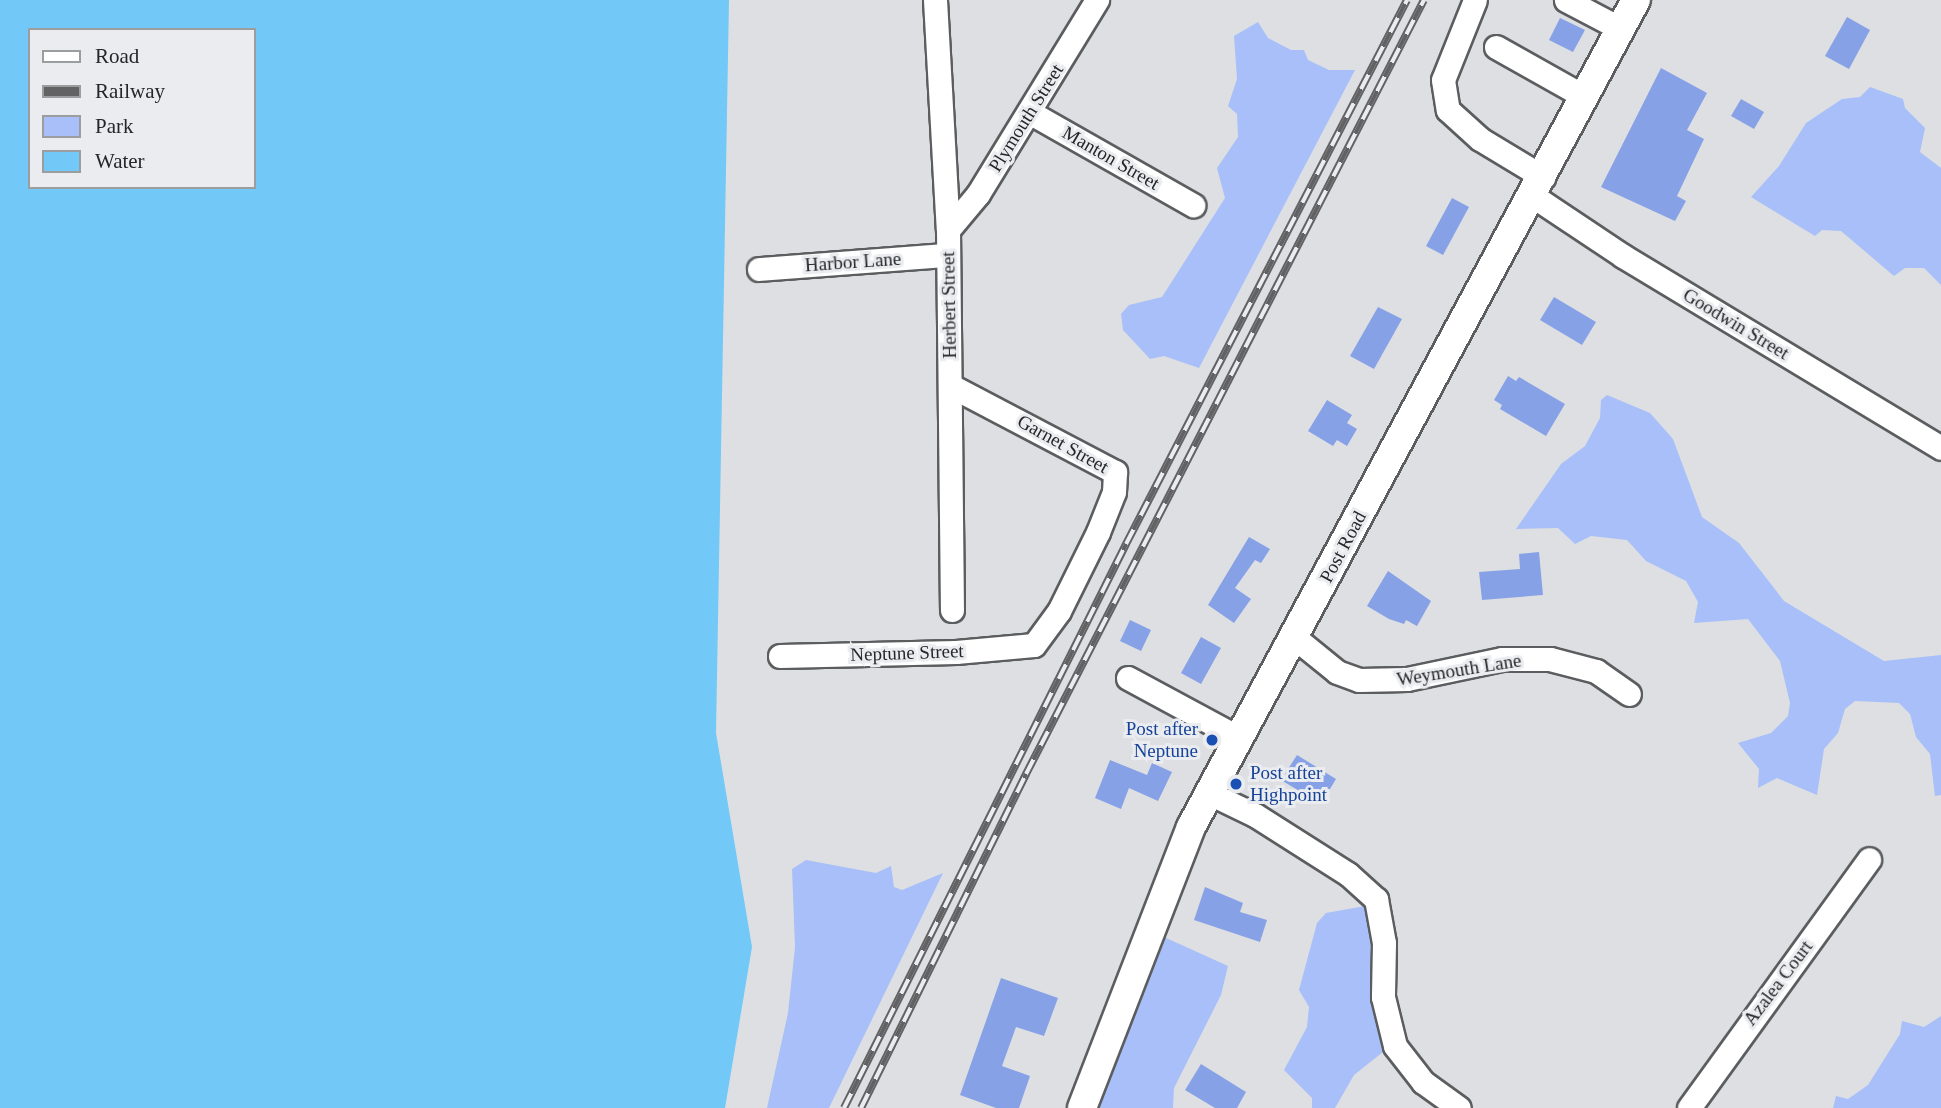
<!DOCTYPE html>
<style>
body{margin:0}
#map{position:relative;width:1941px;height:1108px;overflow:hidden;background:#dddfe2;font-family:Georgia,serif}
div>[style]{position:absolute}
.green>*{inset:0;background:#a8bff9}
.water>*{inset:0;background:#72c8f6}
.building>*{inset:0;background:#87a1e6}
.roads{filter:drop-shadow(2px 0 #5b5d5f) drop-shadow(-2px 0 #5b5d5f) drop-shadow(0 2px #5b5d5f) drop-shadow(0 -2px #5b5d5f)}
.minor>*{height:23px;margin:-11.5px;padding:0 11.5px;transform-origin:11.5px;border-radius:11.5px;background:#fff}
.major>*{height:28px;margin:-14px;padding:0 14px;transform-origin:14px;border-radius:14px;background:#fff}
.rail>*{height:8px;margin-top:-4px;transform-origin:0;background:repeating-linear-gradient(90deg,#eaecef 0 16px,#626264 0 32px);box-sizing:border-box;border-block:2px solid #626264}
.dots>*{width:19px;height:19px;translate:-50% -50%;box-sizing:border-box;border:4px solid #eaecef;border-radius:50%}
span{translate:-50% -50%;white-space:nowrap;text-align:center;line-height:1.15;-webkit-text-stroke:6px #eaecef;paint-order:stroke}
.street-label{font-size:19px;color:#262627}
.transit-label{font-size:19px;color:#164399}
.right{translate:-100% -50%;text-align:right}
.left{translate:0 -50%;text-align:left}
.legend{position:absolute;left:28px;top:28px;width:228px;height:161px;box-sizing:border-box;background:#eaecef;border:2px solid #9c9d9f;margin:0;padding:9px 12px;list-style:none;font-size:21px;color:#262627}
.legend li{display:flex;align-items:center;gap:14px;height:35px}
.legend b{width:35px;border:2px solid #9c9d9f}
</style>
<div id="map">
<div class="green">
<i style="clip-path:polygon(1258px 22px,1268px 38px,1291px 50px,1304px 50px,1308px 60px,1329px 70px,1355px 70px,1199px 368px,1164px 356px,1150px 359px,1123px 330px,1121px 314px,1129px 305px,1162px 297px,1225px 198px,1217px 168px,1238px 137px,1237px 114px,1228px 106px,1237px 79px,1234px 36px)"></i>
<i style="clip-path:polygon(1870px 87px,1903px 99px,1905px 108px,1925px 128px,1920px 152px,1941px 168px,1941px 285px,1924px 268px,1905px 268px,1894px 276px,1841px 231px,1822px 230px,1815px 236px,1751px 197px,1779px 166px,1806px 123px,1842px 99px,1860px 97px)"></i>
<i style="clip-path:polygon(1607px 395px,1650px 413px,1673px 439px,1702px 517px,1739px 543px,1784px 601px,1884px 661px,1941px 655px,1941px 795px,1935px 796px,1930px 754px,1916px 737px,1910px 714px,1899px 703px,1855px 701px,1845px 709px,1838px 733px,1824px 749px,1817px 795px,1777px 778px,1758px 788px,1759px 769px,1738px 743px,1771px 733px,1788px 716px,1790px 703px,1780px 661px,1748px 619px,1694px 623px,1698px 602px,1686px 581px,1646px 561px,1627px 540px,1591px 536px,1575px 544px,1558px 528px,1516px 529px,1561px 464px,1585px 446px,1600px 418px,1601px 400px)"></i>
<i style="clip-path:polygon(806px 860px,876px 873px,891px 866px,894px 887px,902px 890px,943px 873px,829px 1108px,767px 1108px,788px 1013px,795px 947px,792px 869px)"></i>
<i style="clip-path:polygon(1371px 905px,1393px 1044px,1354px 1075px,1335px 1108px,1312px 1108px,1312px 1098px,1284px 1070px,1307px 1027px,1309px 1007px,1299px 990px,1317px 923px,1326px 913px)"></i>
<i style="clip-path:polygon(1153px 932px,1228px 966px,1221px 995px,1174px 1088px,1173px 1108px,1083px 1108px)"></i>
<i style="clip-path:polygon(1941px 1016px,1941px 1108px,1833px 1108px,1836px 1096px,1848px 1099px,1868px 1085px,1900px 1034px,1902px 1021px,1924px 1027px)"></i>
</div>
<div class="water">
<i style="clip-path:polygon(evenodd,0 0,729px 0,716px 733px,752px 947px,725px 1108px,0 1108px,0 0,30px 30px,254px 30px,254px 187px,30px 187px,30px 30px)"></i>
</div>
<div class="building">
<i style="clip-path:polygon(1847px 17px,1870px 30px,1849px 69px,1825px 56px)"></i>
<i style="clip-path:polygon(1560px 18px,1585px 30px,1573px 52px,1549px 40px)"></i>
<i style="clip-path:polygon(1661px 68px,1707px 93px,1687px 130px,1704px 139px,1677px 196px,1686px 201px,1675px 221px,1601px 187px)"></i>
<i style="clip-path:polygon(1741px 99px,1764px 112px,1754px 129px,1731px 116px)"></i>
<i style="clip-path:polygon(1452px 198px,1469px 207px,1443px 255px,1426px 246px)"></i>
<i style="clip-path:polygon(1554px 297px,1596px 322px,1582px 345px,1540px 320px)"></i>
<i style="clip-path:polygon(1378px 307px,1402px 319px,1374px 369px,1350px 356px)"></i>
<i style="clip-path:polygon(1508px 376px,1516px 381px,1519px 377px,1565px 404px,1546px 436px,1500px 409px,1502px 405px,1494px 400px)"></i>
<i style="clip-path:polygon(1327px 400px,1352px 415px,1347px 423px,1357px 429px,1347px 446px,1337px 440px,1333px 446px,1308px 431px)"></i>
<i style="clip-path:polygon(1249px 537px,1270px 549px,1261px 563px,1255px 560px,1235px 588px,1251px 599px,1234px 623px,1208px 605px)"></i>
<i style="clip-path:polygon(1539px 552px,1543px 595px,1482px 600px,1479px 572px,1520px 569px,1519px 554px)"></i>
<i style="clip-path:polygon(1388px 571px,1431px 601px,1417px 626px,1406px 620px,1404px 624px,1389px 619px,1367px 606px)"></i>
<i style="clip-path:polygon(1130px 620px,1151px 630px,1141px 651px,1120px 641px)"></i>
<i style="clip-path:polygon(1201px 637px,1221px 648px,1201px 684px,1181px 673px)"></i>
<i style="clip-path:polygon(1297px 755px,1336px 779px,1321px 804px,1281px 780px)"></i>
<i style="clip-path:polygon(1110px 760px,1147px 775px,1152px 763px,1172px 772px,1158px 801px,1129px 788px,1121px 809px,1095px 798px)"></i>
<i style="clip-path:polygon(1205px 887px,1243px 903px,1240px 912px,1267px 920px,1260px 942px,1194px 920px)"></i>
<i style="clip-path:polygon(1001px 978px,1058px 998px,1044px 1036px,1016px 1027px,1002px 1066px,1030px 1076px,1019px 1108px,996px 1108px,960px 1095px)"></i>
<i style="clip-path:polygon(1201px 1064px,1246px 1092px,1237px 1108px,1215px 1108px,1185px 1090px)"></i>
</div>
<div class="roads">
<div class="minor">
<i style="left:935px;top:0;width:230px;rotate:86.8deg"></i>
<i style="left:948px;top:230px;width:380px;rotate:89.4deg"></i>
<i style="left:1475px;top:0;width:86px;rotate:111.8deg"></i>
<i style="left:1443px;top:80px;width:30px;rotate:81deg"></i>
<i style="left:1448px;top:110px;width:43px;rotate:42.2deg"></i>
<i style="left:1480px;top:139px;width:74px;rotate:31.1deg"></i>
<i style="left:1566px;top:0;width:62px;rotate:27.8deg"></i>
<i style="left:1496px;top:47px;width:102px;rotate:29.3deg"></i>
<i style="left:1029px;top:112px;width:189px;rotate:29.6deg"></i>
<i style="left:1533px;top:196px;width:108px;rotate:33.7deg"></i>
<i style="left:1623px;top:256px;width:371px;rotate:31.1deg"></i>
<i style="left:948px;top:230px;width:47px;rotate:-50.2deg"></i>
<i style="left:978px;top:194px;width:228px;rotate:-58.5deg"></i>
<i style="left:759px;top:269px;width:188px;rotate:-4.3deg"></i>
<i style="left:1294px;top:637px;width:55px;rotate:39.1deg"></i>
<i style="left:1337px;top:672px;width:23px;rotate:20deg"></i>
<i style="left:1359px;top:680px;width:48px;rotate:-1.2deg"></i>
<i style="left:1407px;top:679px;width:97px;rotate:-11.9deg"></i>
<i style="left:1502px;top:659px;width:48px"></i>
<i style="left:1550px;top:659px;width:48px;rotate:14.6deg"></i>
<i style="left:1596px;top:671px;width:40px;rotate:34.9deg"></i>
<i style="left:780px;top:656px;width:176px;rotate:-1.3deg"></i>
<i style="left:956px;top:652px;width:78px;rotate:-5.1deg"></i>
<i style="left:1034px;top:645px;width:42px;rotate:-53.7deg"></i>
<i style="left:1059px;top:611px;width:88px;rotate:-63.7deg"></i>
<i style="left:1098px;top:532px;width:43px;rotate:-68.2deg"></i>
<i style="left:1114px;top:492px;width:20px;rotate:-87deg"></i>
<i style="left:1115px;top:472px;width:185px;rotate:-152.3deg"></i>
<i style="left:1128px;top:678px;width:126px;rotate:28.4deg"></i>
<i style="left:1209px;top:793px;width:51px;rotate:25.6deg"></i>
<i style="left:1255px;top:815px;width:110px;rotate:32.4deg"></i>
<i style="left:1348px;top:874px;width:38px;rotate:42deg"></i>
<i style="left:1376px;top:899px;width:45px;rotate:79.7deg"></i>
<i style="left:1384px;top:943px;width:54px;rotate:91.1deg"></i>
<i style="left:1383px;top:997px;width:50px;rotate:76.2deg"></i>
<i style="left:1395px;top:1046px;width:46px;rotate:52.1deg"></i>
<i style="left:1423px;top:1082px;width:44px;rotate:35.8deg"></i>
<i style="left:1689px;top:1108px;width:307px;rotate:-54.1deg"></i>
</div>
<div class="major">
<i style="left:1082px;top:1108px;width:301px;rotate:-68.8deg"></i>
<i style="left:1191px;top:827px;width:939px;rotate:-61.72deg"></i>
</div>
</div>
<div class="rail">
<i style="left:844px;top:1108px;width:631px;rotate:-63.43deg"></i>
<i style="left:1126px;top:544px;width:612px;rotate:-62.68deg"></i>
<i style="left:861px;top:1108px;width:373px;rotate:-63.7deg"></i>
<i style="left:1026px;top:774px;width:870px;rotate:-62.79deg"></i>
</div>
<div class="dots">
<i style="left:1212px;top:740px;background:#1a4fb4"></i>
<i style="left:1236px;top:784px;background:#1a4fb4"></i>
</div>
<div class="street-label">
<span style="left:1026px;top:118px;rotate:-58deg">Plymouth Street</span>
<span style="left:1111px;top:158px;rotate:30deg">Manton Street</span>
<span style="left:853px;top:262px;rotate:-4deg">Harbor Lane</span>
<span style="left:949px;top:305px;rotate:-91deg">Herbert Street</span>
<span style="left:1736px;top:324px;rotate:31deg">Goodwin Street</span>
<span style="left:1063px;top:444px;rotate:29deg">Garnet Street</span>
<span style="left:1343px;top:547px;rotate:-62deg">Post Road</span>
<span style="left:907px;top:653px;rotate:-2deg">Neptune Street</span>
<span style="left:1459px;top:670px;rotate:-9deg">Weymouth Lane</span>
<span style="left:1778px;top:983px;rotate:-53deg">Azalea Court</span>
</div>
<div class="transit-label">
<span class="right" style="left:1198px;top:740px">Post after<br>Neptune</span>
<span class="left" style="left:1250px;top:784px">Post after<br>Highpoint</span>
</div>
<ul class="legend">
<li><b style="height:9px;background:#fff"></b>Road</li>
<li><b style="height:9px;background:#626264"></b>Railway</li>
<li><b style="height:19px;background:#a8bff9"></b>Park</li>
<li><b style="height:19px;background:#72c8f6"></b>Water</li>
</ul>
</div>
